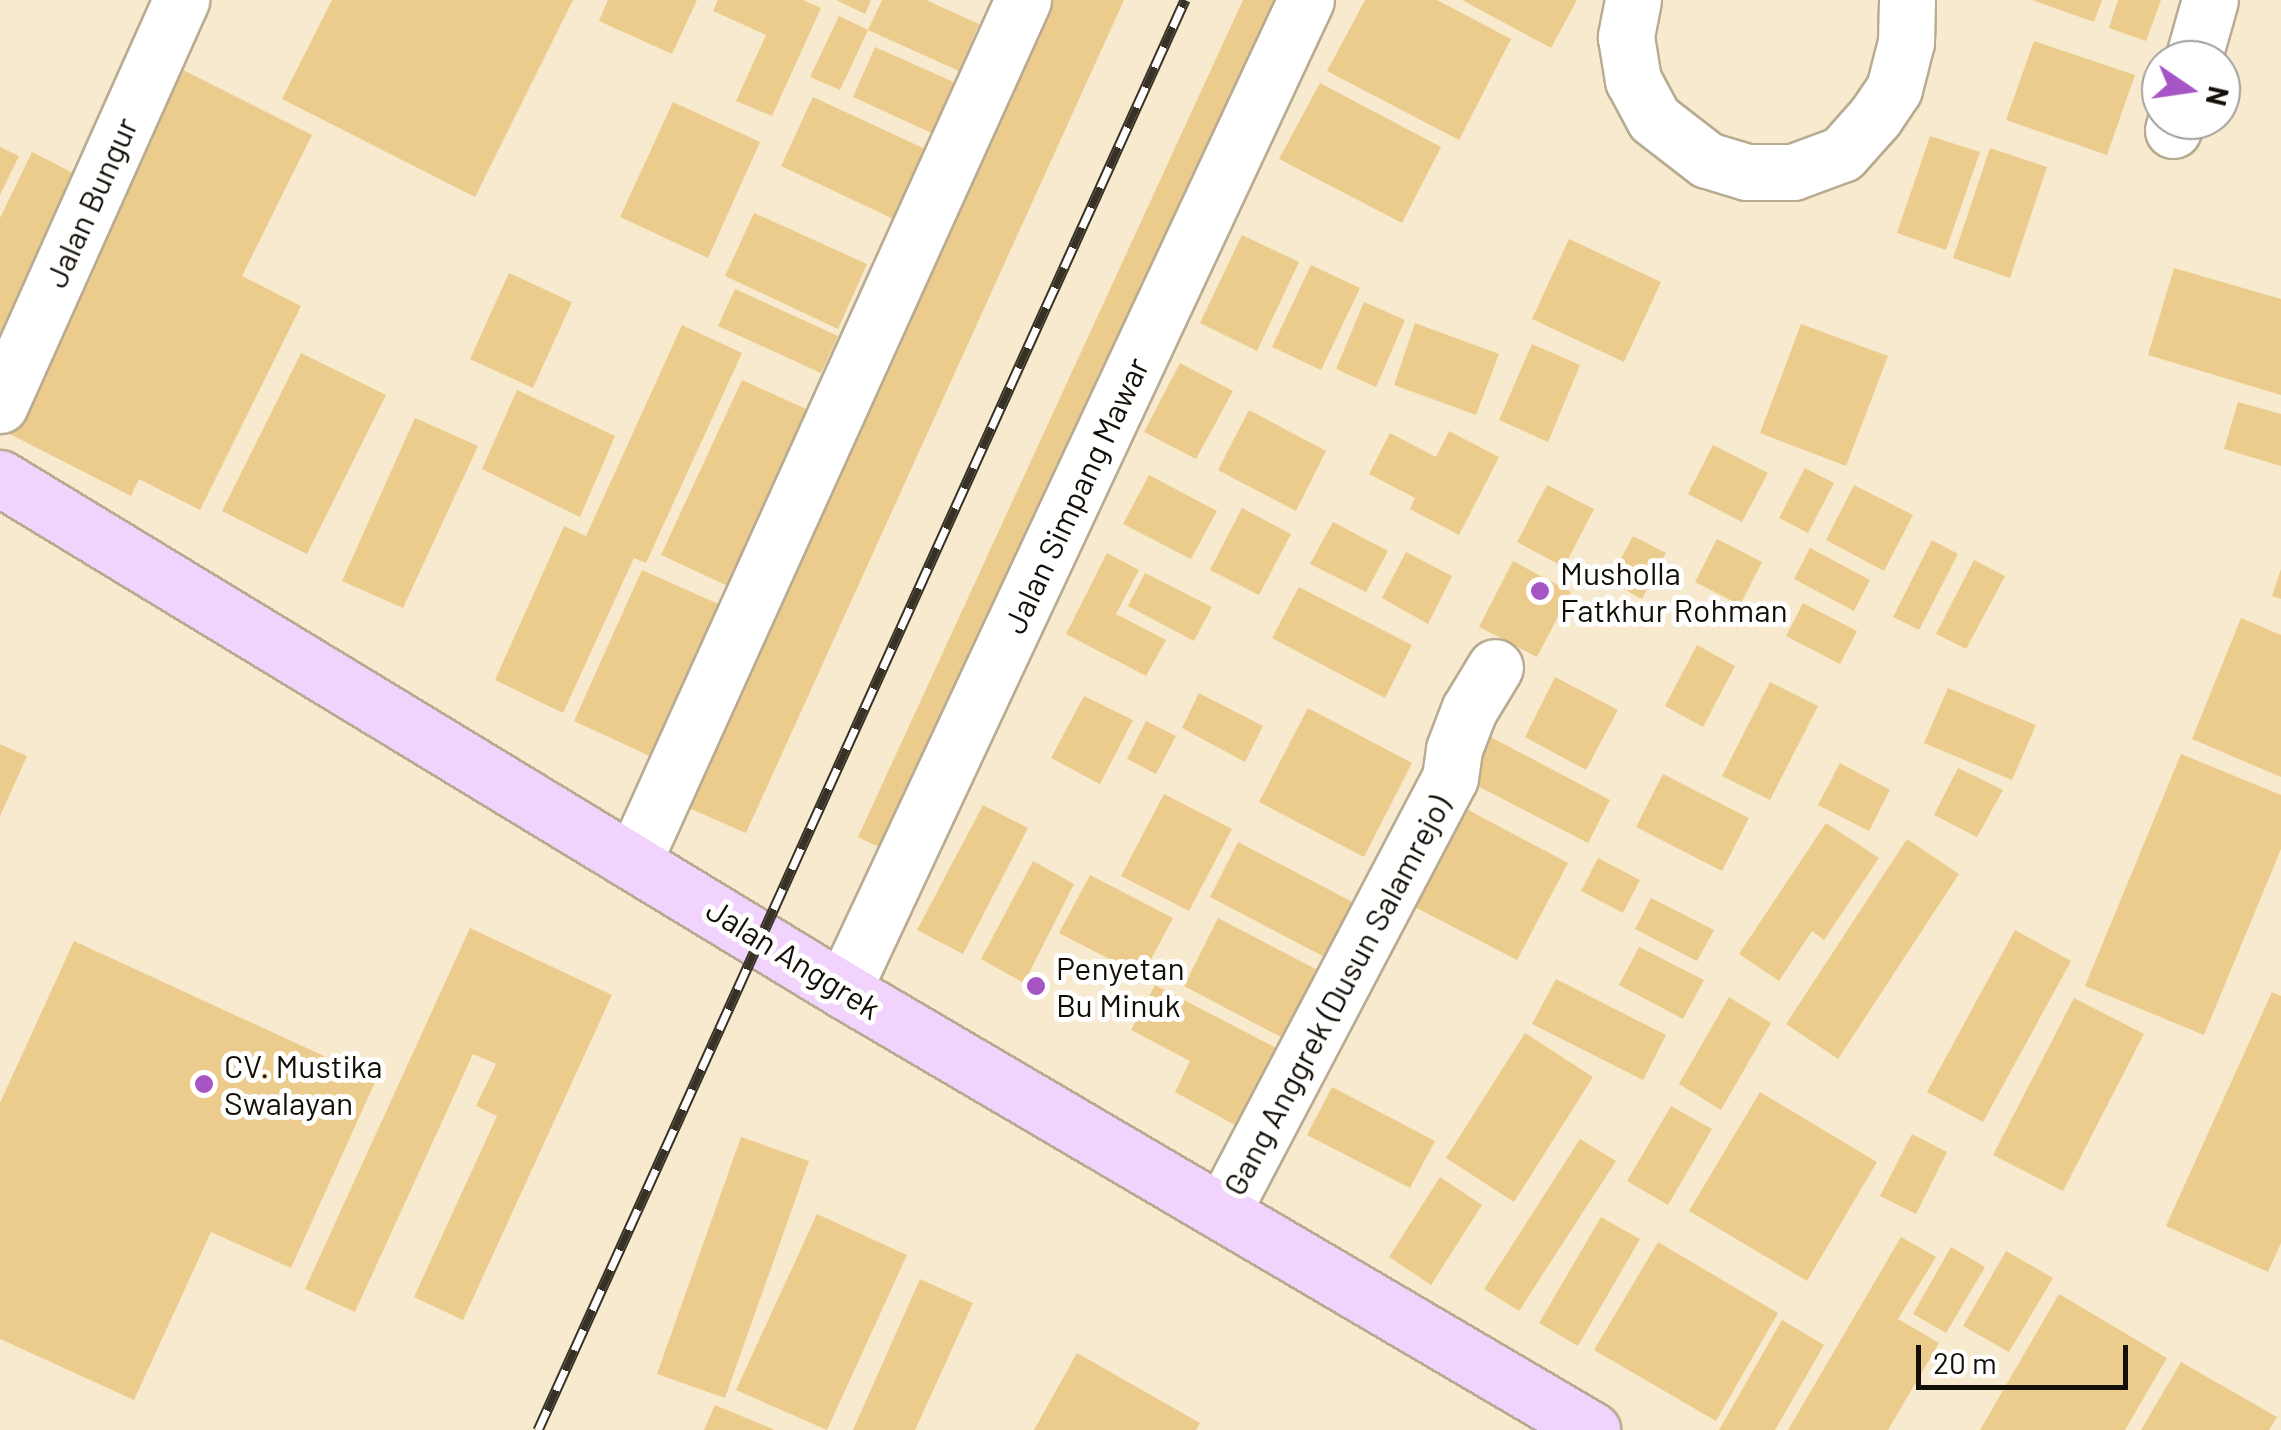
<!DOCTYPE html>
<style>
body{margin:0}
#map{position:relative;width:2281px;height:1430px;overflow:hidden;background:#f8eace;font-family:Barlow,sans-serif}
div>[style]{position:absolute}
.building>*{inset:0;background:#eccc8c}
.roads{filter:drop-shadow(2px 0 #b8ab91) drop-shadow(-2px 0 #b8ab91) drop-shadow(0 2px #b8ab91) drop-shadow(0 -2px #b8ab91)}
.minor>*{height:55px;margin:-27.5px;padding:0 27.5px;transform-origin:27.5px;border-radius:27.5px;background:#fff}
.primary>*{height:55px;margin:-27.5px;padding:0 27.5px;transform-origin:27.5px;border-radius:27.5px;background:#f1d3fd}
.rail>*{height:11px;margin-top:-5.5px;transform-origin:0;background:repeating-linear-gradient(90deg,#fff 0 22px,#383226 0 44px);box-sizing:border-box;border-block:2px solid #383226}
.dots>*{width:28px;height:28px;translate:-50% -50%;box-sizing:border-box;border:5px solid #fff;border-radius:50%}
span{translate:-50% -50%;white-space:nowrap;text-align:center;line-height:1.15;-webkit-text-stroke:10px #fff;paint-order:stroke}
.street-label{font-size:32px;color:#140f06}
.poi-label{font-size:32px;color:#140f06}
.left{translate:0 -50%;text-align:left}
.north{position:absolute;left:2141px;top:40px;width:100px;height:100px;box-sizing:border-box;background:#fff;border:2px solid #a19f9b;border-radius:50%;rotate:103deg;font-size:28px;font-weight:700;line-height:40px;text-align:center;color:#140f06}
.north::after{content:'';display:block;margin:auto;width:35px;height:45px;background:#a655c5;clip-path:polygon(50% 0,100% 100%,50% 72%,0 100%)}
.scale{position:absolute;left:1916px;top:1345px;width:212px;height:45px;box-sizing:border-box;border:5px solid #140f06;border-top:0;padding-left:12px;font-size:30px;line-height:35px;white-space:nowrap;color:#140f06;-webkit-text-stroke:8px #fff;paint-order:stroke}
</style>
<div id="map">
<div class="building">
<i style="clip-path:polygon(332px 0,573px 0,475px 197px,282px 99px)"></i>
<i style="clip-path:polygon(608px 0,697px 0,672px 54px,599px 21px)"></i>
<i style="clip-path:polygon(718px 0,803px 0,821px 8px,772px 116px,736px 101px,766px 35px,713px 11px)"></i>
<i style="clip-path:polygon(836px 0,871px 0,865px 14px)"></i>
<i style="clip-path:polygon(882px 0,926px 0,979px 24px,959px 71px,868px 30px)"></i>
<i style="clip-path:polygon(1050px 0,1124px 0,746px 833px,684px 806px)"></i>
<i style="clip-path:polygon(1243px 0,1300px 0,904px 859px,858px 837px)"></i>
<i style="clip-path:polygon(1365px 0,1437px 0,1511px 39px,1459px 140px,1327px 71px)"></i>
<i style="clip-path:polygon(1462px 0,1577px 0,1551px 48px)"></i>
<i style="clip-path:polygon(2032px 0,2102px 0,2094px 22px)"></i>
<i style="clip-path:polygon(2118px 0,2161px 0,2146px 41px,2109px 28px)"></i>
<i style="clip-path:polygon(839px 16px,868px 30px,840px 90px,810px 77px)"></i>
<i style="clip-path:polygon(2034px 41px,2135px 75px,2107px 155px,2006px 120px)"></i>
<i style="clip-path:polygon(875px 47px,958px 84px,936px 135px,853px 97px)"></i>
<i style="clip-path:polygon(179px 68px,312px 135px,242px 276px,301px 306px,200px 510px,139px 479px,131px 496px,0 429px)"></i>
<i style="clip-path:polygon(1320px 83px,1441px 147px,1402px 223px,1279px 159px)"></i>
<i style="clip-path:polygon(813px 97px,936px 154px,904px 224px,781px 166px)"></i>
<i style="clip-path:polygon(673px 102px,760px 142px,708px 258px,620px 217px)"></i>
<i style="clip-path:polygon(1930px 136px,1980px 152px,1946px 250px,1897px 233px)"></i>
<i style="clip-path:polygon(0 147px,19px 156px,0 195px)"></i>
<i style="clip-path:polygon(1990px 148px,2047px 167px,2010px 278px,1953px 258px)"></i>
<i style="clip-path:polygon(32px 152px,81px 177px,0 339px,0 218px)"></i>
<i style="clip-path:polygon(754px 213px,867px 264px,838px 329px,725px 276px)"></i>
<i style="clip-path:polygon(1242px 235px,1299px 262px,1257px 351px,1200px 323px)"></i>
<i style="clip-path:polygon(1569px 239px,1661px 282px,1624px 362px,1532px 319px)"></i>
<i style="clip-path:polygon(1311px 265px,1360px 288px,1321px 370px,1272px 347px)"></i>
<i style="clip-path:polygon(2174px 268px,2281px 299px,2281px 395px,2148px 355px)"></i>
<i style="clip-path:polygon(509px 273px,572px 302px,533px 388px,470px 359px)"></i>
<i style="clip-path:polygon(735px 289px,838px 336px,821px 373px,718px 326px)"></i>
<i style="clip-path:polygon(1364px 302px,1405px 320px,1376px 387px,1336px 369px)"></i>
<i style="clip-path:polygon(1415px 323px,1499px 354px,1476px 415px,1394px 385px)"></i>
<i style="clip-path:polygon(1801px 324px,1888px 356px,1846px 466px,1760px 433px)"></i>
<i style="clip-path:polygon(682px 325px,742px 353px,646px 563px,634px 558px,563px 713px,495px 680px,564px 526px,586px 536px)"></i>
<i style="clip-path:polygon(1532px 344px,1580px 365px,1548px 442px,1499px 420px)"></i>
<i style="clip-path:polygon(301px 353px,386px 395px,307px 554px,222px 511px)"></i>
<i style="clip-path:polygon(1180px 363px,1233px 391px,1196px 459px,1144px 432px)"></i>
<i style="clip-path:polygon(742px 380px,826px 418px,745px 594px,661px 555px)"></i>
<i style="clip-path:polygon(517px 390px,615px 436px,580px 517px,482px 469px)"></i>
<i style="clip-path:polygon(2238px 402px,2281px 414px,2281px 466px,2224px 449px)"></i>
<i style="clip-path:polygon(1249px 410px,1326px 451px,1296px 511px,1218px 470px)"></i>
<i style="clip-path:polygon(415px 418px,478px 446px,403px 608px,342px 581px)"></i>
<i style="clip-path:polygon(1449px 431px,1499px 457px,1459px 535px,1410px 509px,1415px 498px,1369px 474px,1390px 433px,1436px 457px)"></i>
<i style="clip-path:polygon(1713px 445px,1768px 473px,1742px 522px,1688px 494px)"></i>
<i style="clip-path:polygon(1805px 468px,1834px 483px,1808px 533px,1779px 518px)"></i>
<i style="clip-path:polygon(1149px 475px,1217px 511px,1191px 559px,1123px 524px)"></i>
<i style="clip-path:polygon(1547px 485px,1594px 509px,1564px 567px,1517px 542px)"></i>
<i style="clip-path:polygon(1854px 485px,1913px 515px,1884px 571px,1826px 540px)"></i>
<i style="clip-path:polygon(1242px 508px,1291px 534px,1259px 595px,1210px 570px)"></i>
<i style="clip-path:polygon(1333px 522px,1388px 551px,1366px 592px,1310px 564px)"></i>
<i style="clip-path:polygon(1633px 536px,1666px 553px,1642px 599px,1609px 581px)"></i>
<i style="clip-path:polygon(1717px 539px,1762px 562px,1740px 605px,1695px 582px)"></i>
<i style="clip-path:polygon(1932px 540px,1958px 554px,1919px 630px,1893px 617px)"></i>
<i style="clip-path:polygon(1810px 548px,1870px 580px,1854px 611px,1794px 579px)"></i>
<i style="clip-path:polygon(1406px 552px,1452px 576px,1428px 624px,1382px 598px)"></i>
<i style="clip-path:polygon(1107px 553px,1139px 570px,1116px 614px,1166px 640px,1146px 676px,1066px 634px)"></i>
<i style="clip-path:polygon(1974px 560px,2005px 576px,1966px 649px,1936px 634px)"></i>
<i style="clip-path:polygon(1513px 561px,1571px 592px,1537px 657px,1479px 627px)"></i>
<i style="clip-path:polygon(2281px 569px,2281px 599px,2272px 596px)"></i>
<i style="clip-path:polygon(642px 570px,723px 606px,654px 758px,574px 721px)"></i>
<i style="clip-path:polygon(1145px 573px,1212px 607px,1194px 641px,1128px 606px)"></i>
<i style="clip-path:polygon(1299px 587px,1412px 645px,1385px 698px,1272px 638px)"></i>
<i style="clip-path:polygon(1803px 603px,1857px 631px,1840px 664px,1786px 636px)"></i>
<i style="clip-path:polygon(2241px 618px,2281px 635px,2281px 777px,2192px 739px)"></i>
<i style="clip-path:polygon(1697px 645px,1735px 666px,1703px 727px,1665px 706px)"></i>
<i style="clip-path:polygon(1555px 677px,1618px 710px,1586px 770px,1525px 737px)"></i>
<i style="clip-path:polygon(1770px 682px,1818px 706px,1770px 800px,1722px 776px)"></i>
<i style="clip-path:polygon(1948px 688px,2036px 725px,2012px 780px,1924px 743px)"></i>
<i style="clip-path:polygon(1199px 693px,1263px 726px,1245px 762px,1182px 728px)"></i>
<i style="clip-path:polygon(1084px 696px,1133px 720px,1100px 784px,1051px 758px)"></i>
<i style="clip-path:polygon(1308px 708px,1412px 763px,1364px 857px,1259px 802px)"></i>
<i style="clip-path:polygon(1146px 721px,1176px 736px,1156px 774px,1127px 759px)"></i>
<i style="clip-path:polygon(1485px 734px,1610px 800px,1588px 843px,1462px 778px)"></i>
<i style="clip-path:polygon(0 744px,27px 756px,0 816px)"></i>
<i style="clip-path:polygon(2181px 754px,2281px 795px,2281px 849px,2204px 1035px,2085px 986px)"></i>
<i style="clip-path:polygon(1840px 763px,1890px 790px,1869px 831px,1818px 805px)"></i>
<i style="clip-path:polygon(1958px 768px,2003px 790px,1977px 837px,1934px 815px)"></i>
<i style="clip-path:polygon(1663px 774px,1749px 818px,1722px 871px,1636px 827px)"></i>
<i style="clip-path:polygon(1164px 794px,1232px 829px,1189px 911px,1121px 876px)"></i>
<i style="clip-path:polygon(983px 805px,1028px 828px,963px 954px,917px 930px)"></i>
<i style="clip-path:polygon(1461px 806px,1568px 863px,1517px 960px,1409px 904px)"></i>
<i style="clip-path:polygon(1826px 823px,1879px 858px,1824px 940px,1812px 931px,1779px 981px,1739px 954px)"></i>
<i style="clip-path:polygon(1907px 839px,1959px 874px,1838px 1059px,1786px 1024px)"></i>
<i style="clip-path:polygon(1238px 842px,1364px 908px,1336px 963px,1210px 897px)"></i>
<i style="clip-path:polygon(1598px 858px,1640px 880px,1623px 913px,1581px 891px)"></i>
<i style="clip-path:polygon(1033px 861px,1074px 884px,1024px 983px,981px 959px)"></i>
<i style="clip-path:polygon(1090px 875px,1173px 918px,1142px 976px,1059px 933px)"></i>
<i style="clip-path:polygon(1651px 898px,1714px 930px,1697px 961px,1635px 929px)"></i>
<i style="clip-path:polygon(1218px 918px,1329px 976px,1294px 1044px,1184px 986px)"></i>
<i style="clip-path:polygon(470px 928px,612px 995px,463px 1320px,414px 1297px,497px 1116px,476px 1106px,496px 1064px,473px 1054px,355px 1312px,305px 1289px)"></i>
<i style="clip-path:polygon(2015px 930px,2071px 961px,1983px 1122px,1927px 1092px)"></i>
<i style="clip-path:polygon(74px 941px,376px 1080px,291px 1268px,211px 1232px,134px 1400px,0 1339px,0 1103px)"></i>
<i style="clip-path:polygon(1639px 947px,1704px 980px,1683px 1019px,1619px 985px)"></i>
<i style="clip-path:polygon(1556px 979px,1666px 1035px,1643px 1080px,1532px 1024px)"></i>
<i style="clip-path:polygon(1155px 985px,1284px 1052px,1244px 1130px,1175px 1092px,1190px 1061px,1131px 1030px)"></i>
<i style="clip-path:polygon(2272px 992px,2281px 996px,2281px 1243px,2268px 1272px,2166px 1226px)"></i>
<i style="clip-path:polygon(1729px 997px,1771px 1023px,1721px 1110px,1679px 1084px)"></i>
<i style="clip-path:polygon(2074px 998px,2144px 1034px,2063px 1191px,1993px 1155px)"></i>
<i style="clip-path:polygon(1525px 1033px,1593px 1077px,1514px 1202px,1446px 1158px)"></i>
<i style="clip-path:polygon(1332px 1087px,1435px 1141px,1410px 1188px,1307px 1135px)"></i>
<i style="clip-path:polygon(1760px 1092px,1877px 1162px,1807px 1281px,1689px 1211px)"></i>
<i style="clip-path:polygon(1671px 1106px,1712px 1129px,1668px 1205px,1627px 1181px)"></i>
<i style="clip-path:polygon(1912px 1134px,1947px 1152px,1916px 1214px,1880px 1196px)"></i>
<i style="clip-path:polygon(741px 1137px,809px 1161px,725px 1398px,657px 1374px)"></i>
<i style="clip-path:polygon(1580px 1139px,1616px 1161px,1519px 1311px,1484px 1289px)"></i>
<i style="clip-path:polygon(1440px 1177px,1482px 1205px,1431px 1285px,1389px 1257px)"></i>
<i style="clip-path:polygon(817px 1214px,907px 1255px,827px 1430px,736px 1390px)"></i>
<i style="clip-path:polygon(1601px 1217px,1640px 1239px,1578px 1346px,1539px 1323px)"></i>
<i style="clip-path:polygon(1901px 1237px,1936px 1257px,1898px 1319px,1939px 1343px,1888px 1430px,1788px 1430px)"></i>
<i style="clip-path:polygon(1658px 1242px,1778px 1313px,1716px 1421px,1594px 1350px)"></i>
<i style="clip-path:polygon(1951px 1247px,1985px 1267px,1946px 1333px,1913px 1314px)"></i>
<i style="clip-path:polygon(2006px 1251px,2053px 1278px,2009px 1352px,1963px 1326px)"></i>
<i style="clip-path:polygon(920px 1279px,973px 1303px,915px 1430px,853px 1430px)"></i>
<i style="clip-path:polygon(2059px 1294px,2167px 1358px,2125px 1430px,1980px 1430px)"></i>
<i style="clip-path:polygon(1782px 1320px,1824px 1345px,1775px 1430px,1719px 1430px)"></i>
<i style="clip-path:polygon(1077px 1353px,1200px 1423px,1196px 1430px,1034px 1430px)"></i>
<i style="clip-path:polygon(2181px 1362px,2277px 1417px,2269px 1430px,2141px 1430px)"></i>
<i style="clip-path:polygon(715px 1405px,775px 1430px,704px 1430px)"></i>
</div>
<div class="roads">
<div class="minor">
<i style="left:1633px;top:0;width:38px;rotate:101deg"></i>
<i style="left:1626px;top:37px;width:44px;rotate:80.8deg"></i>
<i style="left:1633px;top:80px;width:44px;rotate:61.7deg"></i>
<i style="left:1654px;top:119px;width:67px;rotate:37.7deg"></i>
<i style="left:1707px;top:160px;width:42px;rotate:16.7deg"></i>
<i style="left:1747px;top:172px;width:46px"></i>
<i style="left:1793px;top:172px;width:52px;rotate:-20.2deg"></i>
<i style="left:1842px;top:154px;width:50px;rotate:-48.3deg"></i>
<i style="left:1875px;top:117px;width:34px;rotate:-56deg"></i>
<i style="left:1894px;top:89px;width:49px;rotate:-75.7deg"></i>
<i style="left:1906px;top:42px;width:42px;rotate:-88.6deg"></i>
<i style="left:2193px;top:60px;width:62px;rotate:-74.2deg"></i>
<i style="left:2173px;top:130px;width:10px;rotate:-73deg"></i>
<i style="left:0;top:405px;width:444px;rotate:-65.9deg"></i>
<i style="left:634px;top:860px;width:944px;rotate:-65.66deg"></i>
<i style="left:843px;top:990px;width:1093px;rotate:-64.94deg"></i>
<i style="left:1222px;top:1212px;width:490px;rotate:-62.3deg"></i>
<i style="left:1450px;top:778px;width:29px;rotate:-82deg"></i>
<i style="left:1454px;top:749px;width:42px;rotate:-69deg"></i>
<i style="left:1469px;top:710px;width:50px;rotate:-58.8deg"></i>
</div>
<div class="primary">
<i style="left:0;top:478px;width:986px;rotate:31.27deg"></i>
<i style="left:843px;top:990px;width:869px;rotate:30.43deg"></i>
</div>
</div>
<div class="rail">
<i style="left:538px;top:1430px;width:1570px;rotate:-65.66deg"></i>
</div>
<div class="dots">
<i style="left:1540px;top:591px;background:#a655c5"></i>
<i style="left:1036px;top:986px;background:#a655c5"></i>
<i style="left:204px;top:1084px;background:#a655c5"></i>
</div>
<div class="street-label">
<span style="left:90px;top:202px;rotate:-66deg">Jalan Bungur</span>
<span style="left:1075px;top:495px;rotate:-65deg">Jalan Simpang Mawar</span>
<span style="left:794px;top:958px;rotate:32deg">Jalan Anggrek</span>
<span style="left:1336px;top:995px;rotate:-62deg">Gang Anggrek (Dusun Salamrejo)</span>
</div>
<div class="poi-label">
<span class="left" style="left:1560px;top:591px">Musholla<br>Fatkhur Rohman</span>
<span class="left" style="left:1056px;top:986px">Penyetan<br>Bu Minuk</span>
<span class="left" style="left:224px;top:1084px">CV. Mustika<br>Swalayan</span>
</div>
<div class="north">N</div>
<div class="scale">20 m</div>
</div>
